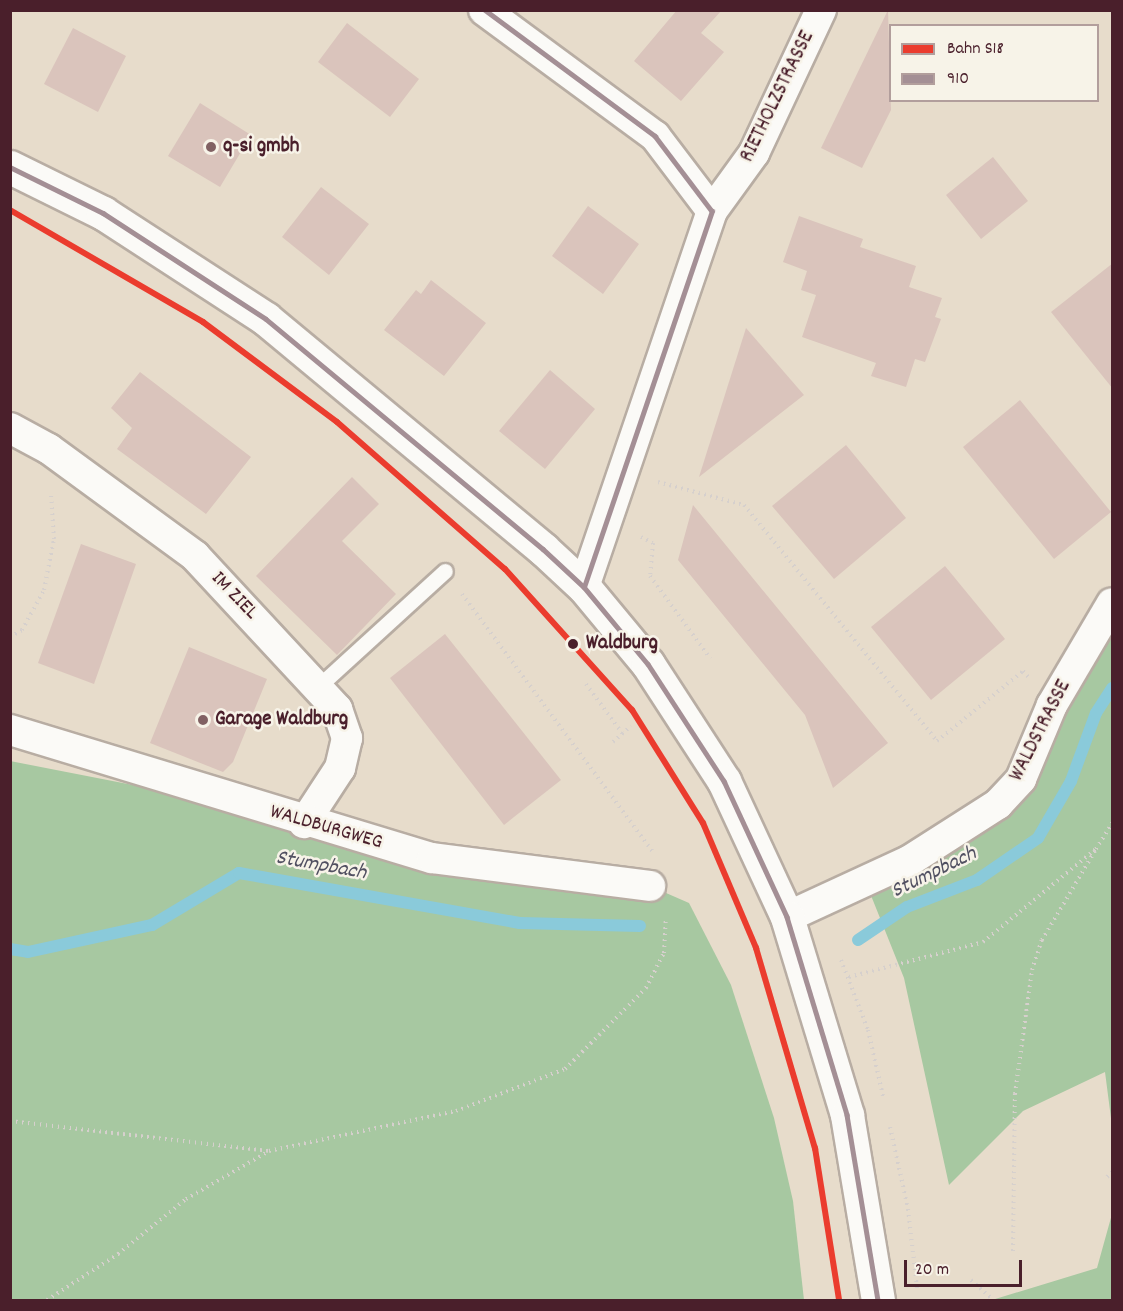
<!DOCTYPE html>
<style>
body{margin:0}
#map{position:relative;width:1123px;height:1311px;overflow:hidden;background:#e7dccb;font-family:Dekko,sans-serif}
div>[style]{position:absolute}
.forest>*{inset:0;background:#a7c8a1}
.stream>*{height:12px;margin:-6px;padding:0 6px;transform-origin:6px;border-radius:6px;background:#8acada}
.building>*{inset:0;background:#dac4bc}
.path>*{height:4px;margin-top:-2px;transform-origin:0;background:repeating-linear-gradient(90deg,#d6d0cd 0 1.5px,transparent 0 6px)}
.roads{filter:drop-shadow(2px 0 #b8ada3) drop-shadow(-2px 0 #b8ada3) drop-shadow(0 2px #b8ada3) drop-shadow(0 -2px #b8ada3)}
.service>*{height:15px;margin:-7.5px;padding:0 7.5px;transform-origin:7.5px;border-radius:7.5px;background:#fbfaf7}
.minor>*{height:30px;margin:-15px;padding:0 15px;transform-origin:15px;border-radius:15px;background:#fbfaf7}
.secondary>*{height:33px;margin:-16.5px;padding:0 16.5px;transform-origin:16.5px;border-radius:16.5px;background:#fbfaf7}
.bus-1>*{height:4.5px;margin:-2.25px;padding:0 2.25px;transform-origin:2.25px;border-radius:2.25px;background:#a48f95}
.rail-1>*{height:6px;margin:-3px;padding:0 3px;transform-origin:3px;border-radius:3px;background:#eb3c2e}
.dots>*{width:16px;height:16px;translate:-50% -50%;box-sizing:border-box;border:3px solid #f7f3e8;border-radius:50%}
span{translate:-50% -50%;white-space:nowrap;text-align:center;line-height:1.15;-webkit-text-stroke:5px #f7f3e8;paint-order:stroke}
.street-label{font-size:21px;color:#4a1f2b}
.poi-label{font-size:21px;color:#4a1f2b;font-weight:700}
.left{translate:0 -50%;text-align:left}
.stop-label{font-size:21px;color:#4a1f2b;font-weight:700}
.water-label{font-size:22px;color:#515061;font-style:italic}
.frame{position:absolute;inset:0;border:12px solid #4a1f2b;pointer-events:none}
.legend{position:absolute;left:889px;top:24px;width:210px;height:78px;box-sizing:border-box;background:#f7f3e8;border:2px solid #b29e9c;margin:0;padding:8px 10px;list-style:none;font-size:18px;color:#4a1f2b}
.legend li{display:flex;align-items:center;gap:12px;height:30px}
.legend b{width:30px;border:2px solid #b29e9c}
.scale{position:absolute;left:904px;top:1260px;width:118px;height:27px;box-sizing:border-box;border:3px solid #4a1f2b;border-top:0;padding-left:8px;font-size:18px;line-height:21px;white-space:nowrap;color:#4a1f2b;-webkit-text-stroke:4px #f7f3e8;paint-order:stroke}
</style>
<div id="map">
<div class="forest">
<i style="clip-path:polygon(1112px 603px,1112px 1126px,1105px 1072px,1023px 1111px,949px 1185px,904px 978px,866px 883px,998px 804px)"></i>
<i style="clip-path:polygon(10px 761px,650px 886px,689px 903px,731px 985px,774px 1118px,793px 1201px,804px 1300px,11px 1300px)"></i>
<i style="clip-path:polygon(1112px 1214px,1112px 1300px,992px 1300px,1097px 1268px)"></i>
</div>
<div class="stream">
<i style="left:858px;top:940px;width:59px;rotate:-34deg"></i>
<i style="left:907px;top:907px;width:75px;rotate:-21.1deg"></i>
<i style="left:977px;top:880px;width:74px;rotate:-34.5deg"></i>
<i style="left:1038px;top:838px;width:66px;rotate:-59.9deg"></i>
<i style="left:1071px;top:781px;width:72px;rotate:-69.8deg"></i>
<i style="left:1096px;top:713px;width:30px;rotate:-57deg"></i>
<i style="left:10px;top:949px;width:18px;rotate:9deg"></i>
<i style="left:28px;top:952px;width:127px;rotate:-12.3deg"></i>
<i style="left:152px;top:925px;width:101px;rotate:-30.9deg"></i>
<i style="left:239px;top:873px;width:285px;rotate:10.1deg"></i>
<i style="left:520px;top:923px;width:120px;rotate:1.4deg"></i>
</div>
<div class="building">
<i style="clip-path:polygon(677px 10px,722px 10px,701px 33px,724px 52px,681px 101px,634px 61px)"></i>
<i style="clip-path:polygon(888px 10px,891px 110px,862px 168px,821px 148px)"></i>
<i style="clip-path:polygon(347px 23px,419px 79px,390px 117px,318px 62px)"></i>
<i style="clip-path:polygon(73px 28px,126px 56px,98px 112px,44px 84px)"></i>
<i style="clip-path:polygon(200px 103px,251px 135px,220px 187px,168px 156px)"></i>
<i style="clip-path:polygon(993px 157px,1028px 201px,981px 239px,946px 195px)"></i>
<i style="clip-path:polygon(321px 187px,369px 224px,329px 275px,282px 237px)"></i>
<i style="clip-path:polygon(588px 206px,639px 244px,603px 294px,552px 256px)"></i>
<i style="clip-path:polygon(799px 216px,863px 239px,860px 247px,916px 266px,909px 287px,942px 298px,935px 317px,941px 319px,925px 362px,915px 359px,906px 387px,871px 376px,876px 363px,802px 337px,816px 295px,801px 290px,807px 271px,783px 262px)"></i>
<i style="clip-path:polygon(1113px 263px,1113px 389px,1051px 312px)"></i>
<i style="clip-path:polygon(431px 280px,486px 323px,444px 376px,384px 330px,416px 290px,421px 294px)"></i>
<i style="clip-path:polygon(746px 328px,804px 395px,699px 477px)"></i>
<i style="clip-path:polygon(550px 370px,595px 409px,545px 469px,499px 431px)"></i>
<i style="clip-path:polygon(140px 372px,251px 457px,206px 514px,117px 449px,132px 428px,111px 408px)"></i>
<i style="clip-path:polygon(1020px 400px,1111px 512px,1054px 559px,963px 447px)"></i>
<i style="clip-path:polygon(846px 445px,906px 518px,834px 579px,772px 506px)"></i>
<i style="clip-path:polygon(352px 477px,379px 504px,342px 541px,396px 594px,337px 655px,256px 576px)"></i>
<i style="clip-path:polygon(693px 505px,888px 743px,833px 788px,805px 715px,678px 560px)"></i>
<i style="clip-path:polygon(81px 544px,136px 564px,94px 684px,38px 663px)"></i>
<i style="clip-path:polygon(945px 566px,1005px 639px,931px 700px,871px 627px)"></i>
<i style="clip-path:polygon(445px 634px,561px 780px,504px 825px,390px 678px)"></i>
<i style="clip-path:polygon(189px 647px,267px 679px,233px 762px,223px 772px,150px 743px)"></i>
</div>
<div class="path">
<i style="left:658px;top:482px;width:89px;rotate:15deg"></i>
<i style="left:744px;top:505px;width:305px;rotate:50.7deg"></i>
<i style="left:937px;top:741px;width:111px;rotate:-39.1deg"></i>
<i style="left:1023px;top:671px;width:9px;rotate:49deg"></i>
<i style="left:641px;top:537px;width:13px;rotate:27deg"></i>
<i style="left:653px;top:543px;width:33px;rotate:95deg"></i>
<i style="left:650px;top:576px;width:102px;rotate:53.8deg"></i>
<i style="left:462px;top:594px;width:320px;rotate:53.5deg"></i>
<i style="left:10px;top:637px;width:14px;rotate:-30deg"></i>
<i style="left:22px;top:630px;width:46px;rotate:-61.2deg"></i>
<i style="left:44px;top:590px;width:52px;rotate:-78.9deg"></i>
<i style="left:54px;top:539px;width:44px;rotate:-93.9deg"></i>
<i style="left:586px;top:684px;width:61px;rotate:53.7deg"></i>
<i style="left:613px;top:742px;width:24px;rotate:-42deg"></i>
<i style="left:841px;top:960px;width:75px;rotate:68.9deg"></i>
<i style="left:868px;top:1030px;width:68px;rotate:77.2deg"></i>
<i style="left:849px;top:977px;width:138px;rotate:-14.6deg"></i>
<i style="left:983px;top:942px;width:146px;rotate:-39.5deg"></i>
<i style="left:1096px;top:849px;width:31px;rotate:-58deg"></i>
<i style="left:10px;top:1121px;width:260px;rotate:6.6deg"></i>
<i style="left:890px;top:1127px;width:84px;rotate:77.6deg"></i>
<i style="left:908px;top:1209px;width:80px;rotate:83.5deg"></i>
<i style="left:1107px;top:1177px;width:7px;rotate:-45deg"></i>
<i style="left:1013px;top:1251px;width:157px;rotate:-89.3deg"></i>
<i style="left:1015px;top:1094px;width:125px;rotate:-82.2deg"></i>
<i style="left:1032px;top:970px;width:32px;rotate:-72deg"></i>
<i style="left:1042px;top:940px;width:106px;rotate:-59.3deg"></i>
<i style="left:971px;top:1280px;width:30px;rotate:42deg"></i>
<i style="left:47px;top:1300px;width:85px;rotate:-32.9deg"></i>
<i style="left:118px;top:1254px;width:87px;rotate:-39deg"></i>
<i style="left:186px;top:1199px;width:96px;rotate:-30deg"></i>
<i style="left:269px;top:1151px;width:191px;rotate:-12.1deg"></i>
<i style="left:456px;top:1111px;width:117px;rotate:-21.1deg"></i>
<i style="left:565px;top:1069px;width:115px;rotate:-45deg"></i>
<i style="left:646px;top:988px;width:39px;rotate:-63deg"></i>
<i style="left:664px;top:953px;width:36px;rotate:-87deg"></i>
</div>
<div class="roads">
<div class="service">
<i style="left:320px;top:685px;width:169px;rotate:-42.4deg"></i>
</div>
<div class="minor">
<i style="left:484px;top:10px;width:212px;rotate:36.4deg"></i>
<i style="left:655px;top:136px;width:94px;rotate:52.8deg"></i>
<i style="left:10px;top:428px;width:44px;rotate:28.3deg"></i>
<i style="left:49px;top:449px;width:181px;rotate:36.2deg"></i>
<i style="left:195px;top:556px;width:209px;rotate:47.1deg"></i>
<i style="left:337px;top:709px;width:31px;rotate:71deg"></i>
<i style="left:347px;top:738px;width:31px;rotate:103deg"></i>
<i style="left:340px;top:768px;width:66px;rotate:123.2deg"></i>
<i style="left:584px;top:587px;width:397px;rotate:-71.2deg"></i>
<i style="left:712px;top:211px;width:72px;rotate:-54.1deg"></i>
<i style="left:754px;top:153px;width:158px;rotate:-64.9deg"></i>
<i style="left:10px;top:730px;width:441px;rotate:16.9deg"></i>
<i style="left:432px;top:858px;width:220px;rotate:7.3deg"></i>
<i style="left:787px;top:917px;width:134px;rotate:-24.7deg"></i>
<i style="left:909px;top:861px;width:106px;rotate:-32.6deg"></i>
<i style="left:998px;top:804px;width:34px;rotate:-47deg"></i>
<i style="left:1021px;top:779px;width:80px;rotate:-67.3deg"></i>
<i style="left:1052px;top:705px;width:118px;rotate:-59.5deg"></i>
</div>
<div class="secondary">
<i style="left:10px;top:167px;width:104px;rotate:26.3deg"></i>
<i style="left:103px;top:213px;width:194px;rotate:33deg"></i>
<i style="left:266px;top:319px;width:360px;rotate:39.7deg"></i>
<i style="left:543px;top:549px;width:56px;rotate:42.8deg"></i>
<i style="left:584px;top:587px;width:100px;rotate:50.3deg"></i>
<i style="left:648px;top:664px;width:140px;rotate:57deg"></i>
<i style="left:724px;top:781px;width:150px;rotate:65.1deg"></i>
<i style="left:787px;top:917px;width:207px;rotate:73.1deg"></i>
<i style="left:847px;top:1115px;width:188px;rotate:80.5deg"></i>
</div>
</div>
<div class="bus-1">
<i style="left:485px;top:10px;width:212px;rotate:36.5deg"></i>
<i style="left:655px;top:136px;width:94px;rotate:52.8deg"></i>
<i style="left:10px;top:167px;width:104px;rotate:26.3deg"></i>
<i style="left:103px;top:213px;width:194px;rotate:33deg"></i>
<i style="left:266px;top:319px;width:360px;rotate:39.7deg"></i>
<i style="left:543px;top:549px;width:56px;rotate:42.8deg"></i>
<i style="left:584px;top:587px;width:100px;rotate:50.3deg"></i>
<i style="left:648px;top:664px;width:140px;rotate:57deg"></i>
<i style="left:724px;top:781px;width:150px;rotate:65.1deg"></i>
<i style="left:787px;top:917px;width:207px;rotate:73.1deg"></i>
<i style="left:847px;top:1115px;width:188px;rotate:80.5deg"></i>
<i style="left:584px;top:587px;width:397px;rotate:-71.2deg"></i>
</div>
<div class="rail-1">
<i style="left:10px;top:210px;width:223px;rotate:30.1deg"></i>
<i style="left:203px;top:322px;width:167px;rotate:36.7deg"></i>
<i style="left:337px;top:422px;width:223px;rotate:41.2deg"></i>
<i style="left:505px;top:569px;width:190px;rotate:48deg"></i>
<i style="left:632px;top:710px;width:133px;rotate:57.9deg"></i>
<i style="left:703px;top:823px;width:136px;rotate:67deg"></i>
<i style="left:756px;top:948px;width:209px;rotate:73.6deg"></i>
<i style="left:815px;top:1148px;width:154px;rotate:81deg"></i>
</div>
<div class="dots">
<i style="left:211px;top:147px;background:#816163"></i>
<i style="left:573px;top:644px;background:#4a1f2b"></i>
<i style="left:203px;top:720px;background:#816163"></i>
</div>
<div class="street-label">
<span style="left:778px;top:97px;rotate:-64deg">RIETHOLZSTRASSE</span>
<span style="left:234px;top:596px;rotate:46deg">IM ZIEL</span>
<span style="left:1041px;top:731px;rotate:-63deg">WALDSTRASSE</span>
<span style="left:326px;top:828px;rotate:16deg">WALDBURGWEG</span>
</div>
<div class="poi-label">
<span class="left" style="left:223px;top:147px">q-si gmbh</span>
<span class="left" style="left:215px;top:720px">Garage Waldburg</span>
</div>
<div class="stop-label">
<span class="left" style="left:586px;top:644px">Waldburg</span>
</div>
<div class="water-label">
<span style="left:321px;top:866px;rotate:10deg">Stumpbach</span>
<span style="left:934px;top:873px;rotate:-26deg">Stumpbach</span>
</div>
<div class="frame"></div>
<ul class="legend">
<li><b style="height:8px;background:#eb3c2e"></b>Bahn S18</li>
<li><b style="height:8px;background:#a48f95"></b>910</li>
</ul>
<div class="scale">20 m</div>
</div>
